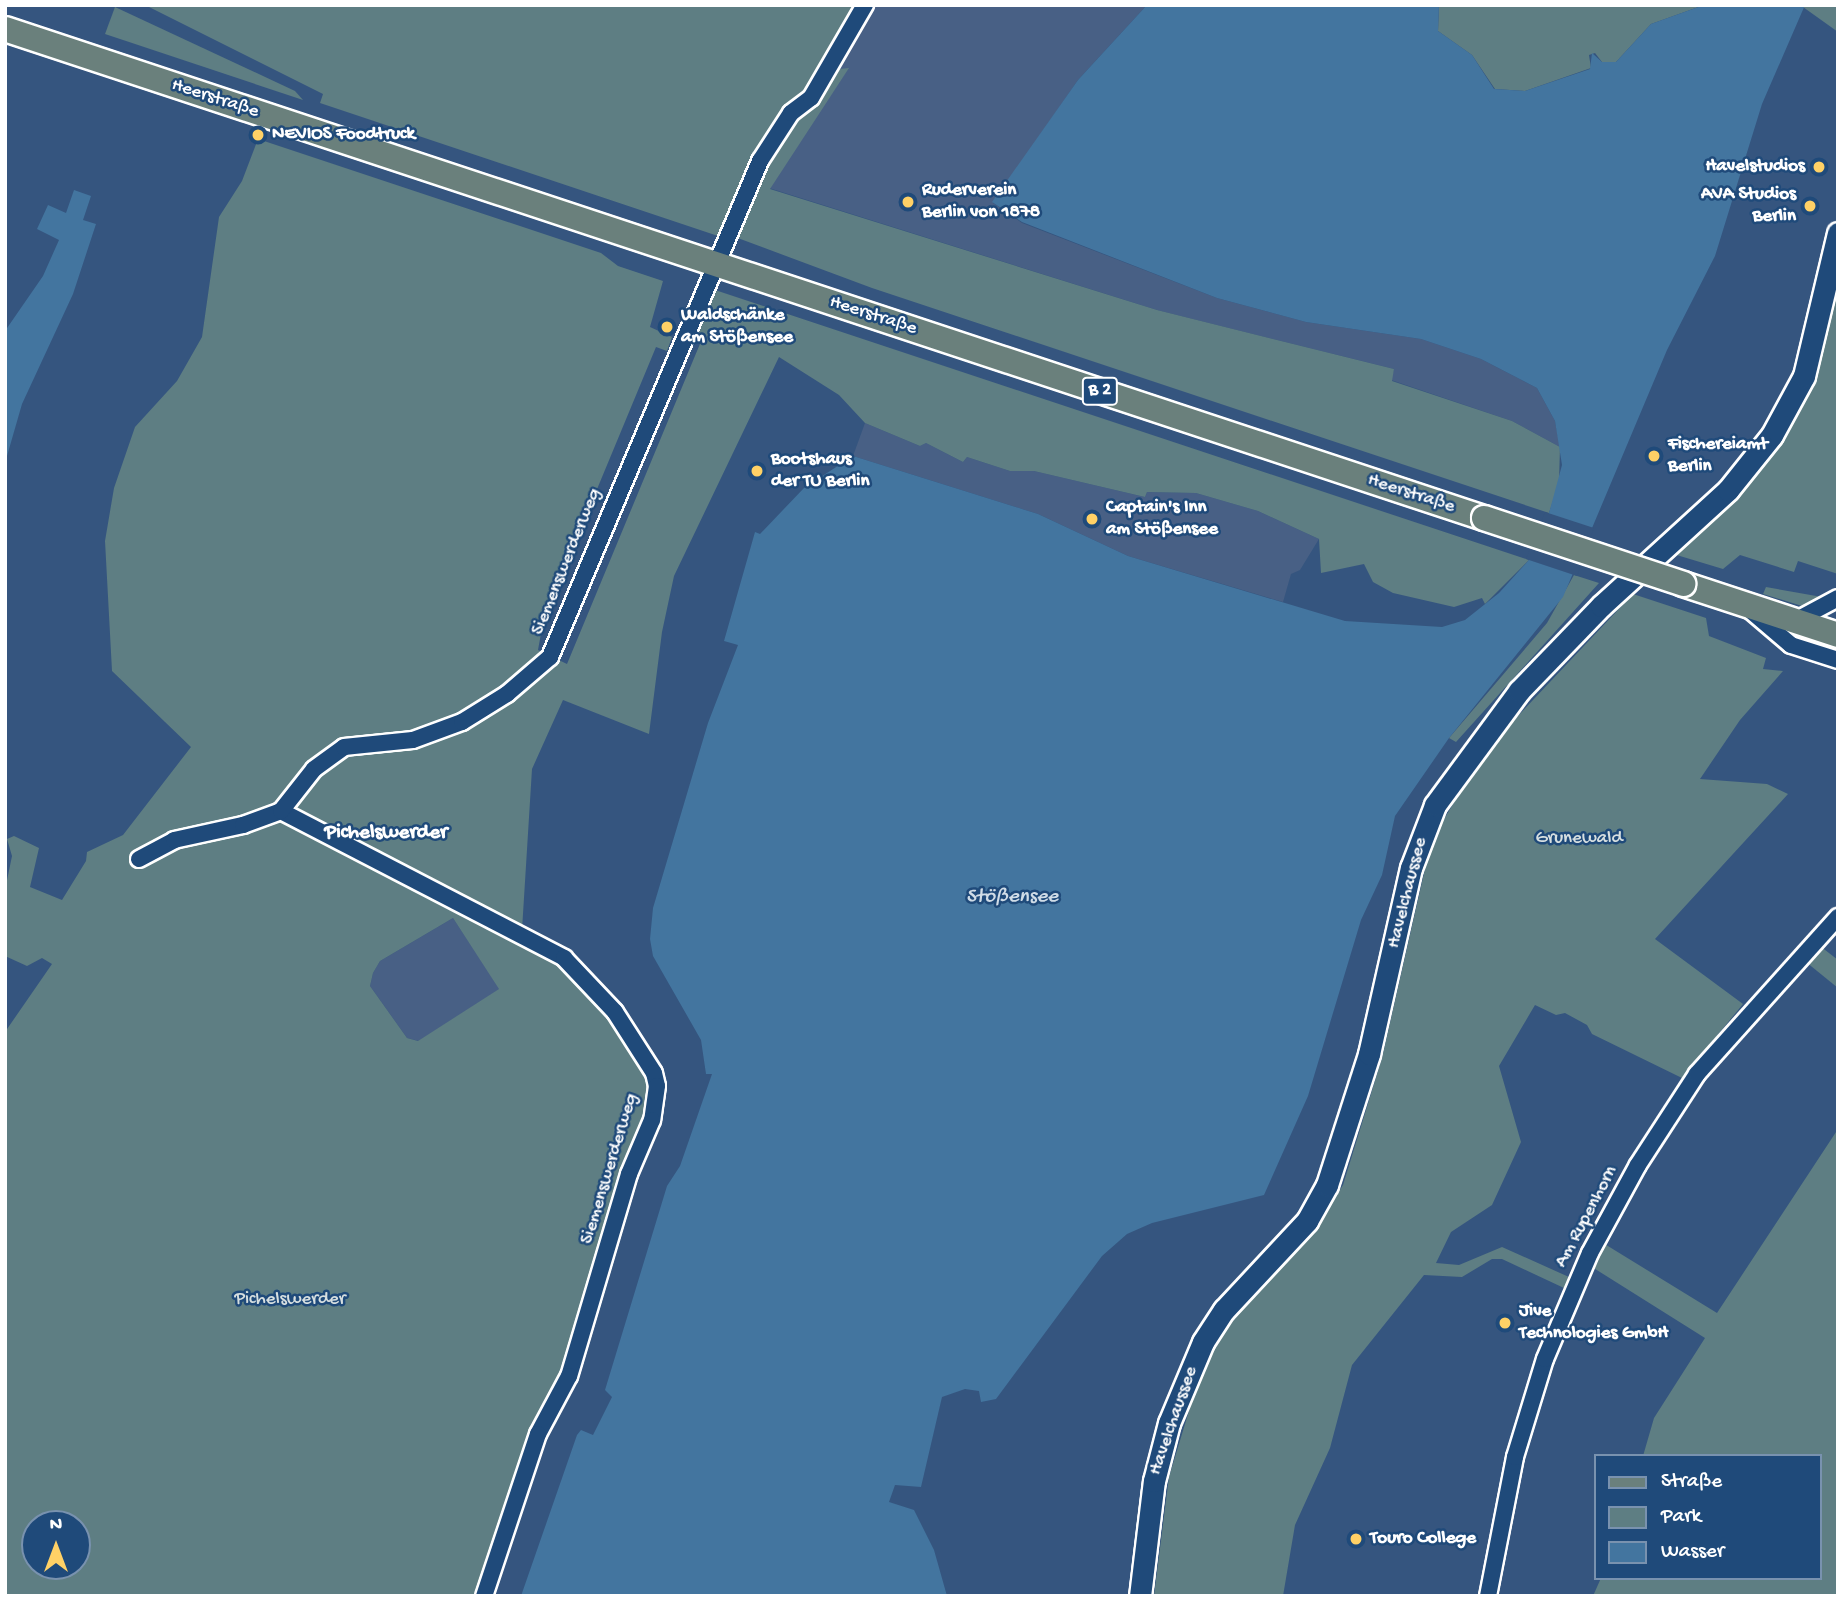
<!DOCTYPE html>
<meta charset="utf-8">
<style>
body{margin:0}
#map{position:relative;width:1843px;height:1601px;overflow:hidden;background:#35557f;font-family:"Gochi Hand",sans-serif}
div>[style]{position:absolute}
.built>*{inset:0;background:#486085}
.green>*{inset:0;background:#5e7e83}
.water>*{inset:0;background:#43759f}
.pier>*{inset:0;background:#35557f}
.roads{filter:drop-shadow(2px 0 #fff) drop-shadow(-2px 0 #fff) drop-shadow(0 2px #fff) drop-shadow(0 -2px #fff)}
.street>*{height:16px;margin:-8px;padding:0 8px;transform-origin:8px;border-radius:8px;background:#1f4a7a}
.secondary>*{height:21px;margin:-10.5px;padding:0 10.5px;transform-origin:10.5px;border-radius:10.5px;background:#1f4a7a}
.primary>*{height:24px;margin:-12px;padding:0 12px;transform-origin:12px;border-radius:12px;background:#6a807c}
.bridges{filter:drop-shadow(2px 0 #fff) drop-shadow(-2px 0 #fff) drop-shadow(0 2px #fff) drop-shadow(0 -2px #fff)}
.primary-bridge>*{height:24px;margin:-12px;padding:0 12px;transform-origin:12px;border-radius:12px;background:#6a807c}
.dots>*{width:19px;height:19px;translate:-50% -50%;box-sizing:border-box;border:4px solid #1f4a7a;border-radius:50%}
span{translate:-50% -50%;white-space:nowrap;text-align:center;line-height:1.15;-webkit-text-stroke:5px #1f4a7a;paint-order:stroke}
.shield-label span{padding:2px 5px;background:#1f4a7a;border:2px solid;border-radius:5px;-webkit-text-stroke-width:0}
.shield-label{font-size:18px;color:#fff;font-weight:700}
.street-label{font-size:19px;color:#fff}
.poi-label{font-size:19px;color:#fff;font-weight:700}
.left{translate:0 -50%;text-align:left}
.right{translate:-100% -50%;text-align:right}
.park-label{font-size:19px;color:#d7dfe0}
.neighbourhood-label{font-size:21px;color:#fff;font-weight:700}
.water-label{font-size:21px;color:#d0dce7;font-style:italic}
.frame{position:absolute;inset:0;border:7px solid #fff;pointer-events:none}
.legend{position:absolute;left:1594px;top:1454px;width:228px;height:126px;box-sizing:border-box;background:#1f4a7a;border:2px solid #7992af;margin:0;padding:9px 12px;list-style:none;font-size:21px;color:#fff}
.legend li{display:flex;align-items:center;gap:14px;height:35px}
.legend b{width:35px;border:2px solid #7992af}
.north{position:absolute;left:21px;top:1510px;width:70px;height:70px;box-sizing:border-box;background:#1f4a7a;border:2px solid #7992af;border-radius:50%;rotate:0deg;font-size:19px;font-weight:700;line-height:28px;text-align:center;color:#fff}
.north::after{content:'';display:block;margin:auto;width:24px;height:32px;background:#ffd166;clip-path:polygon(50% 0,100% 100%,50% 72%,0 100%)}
</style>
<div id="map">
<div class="built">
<i style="clip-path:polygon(865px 5px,1147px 5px,1078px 80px,993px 203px,1022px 223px,1217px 298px,1306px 322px,1421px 339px,1481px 359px,1537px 388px,1555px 421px,1560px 447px,1512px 421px,1391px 380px,1394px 369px,1157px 310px,769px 188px,848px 69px,829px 70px)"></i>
<i style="clip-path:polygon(865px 423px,920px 446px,926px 443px,963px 462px,967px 457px,1010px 471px,1034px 471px,1145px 497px,1147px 492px,1196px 493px,1258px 511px,1319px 539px,1300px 570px,1291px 574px,1283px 602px,1128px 556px,1038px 514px,853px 456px)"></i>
<i style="clip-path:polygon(453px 918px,500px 989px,419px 1041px,407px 1038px,370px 986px,373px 973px,380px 961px)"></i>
</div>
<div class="green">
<i style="clip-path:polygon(145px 5px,865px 5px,830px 70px,849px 68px,770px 189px,1157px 310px,1394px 369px,1392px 381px,1512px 421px,1560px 447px,1559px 483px,1549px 513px,872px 288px,735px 237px,721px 237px,320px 103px,323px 94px)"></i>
<i style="clip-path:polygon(1439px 5px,1704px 5px,1651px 24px,1616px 62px,1602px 62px,1595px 53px,1589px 55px,1591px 68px,1525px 91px,1495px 89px,1472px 55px,1438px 31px)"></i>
<i style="clip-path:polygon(1838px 5px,1838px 32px,1803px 7px,1805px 5px)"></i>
<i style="clip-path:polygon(115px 7px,295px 91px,303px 100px,105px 34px)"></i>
<i style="clip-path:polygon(evenodd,258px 139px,601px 253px,618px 266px,663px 281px,650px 327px,672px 337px,667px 351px,656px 347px,544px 617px,538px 650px,567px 664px,702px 339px,693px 334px,712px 289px,1529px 560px,1485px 604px,1482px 598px,1454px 607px,1393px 593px,1373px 582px,1364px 564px,1321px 573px,1319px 539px,1258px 511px,1196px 493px,1147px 492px,1145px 497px,1034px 471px,1010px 471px,967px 457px,963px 462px,926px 443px,920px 446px,865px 423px,839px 395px,779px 357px,674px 576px,662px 632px,649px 734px,563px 700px,532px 769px,522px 930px,574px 957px,662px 1079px,570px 1397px,542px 1434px,490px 1596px,5px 1596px,5px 1032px,52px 964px,42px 958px,27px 966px,5px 956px,5px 890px,12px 856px,7px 839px,14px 836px,39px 848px,30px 887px,62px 900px,86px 861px,87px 852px,123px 835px,191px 747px,112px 671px,105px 541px,114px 488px,135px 427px,177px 381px,202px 337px,219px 217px,242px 181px,258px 139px,453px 918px,499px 989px,418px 1041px,407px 1038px,370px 986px,373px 973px,380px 961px,453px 918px,258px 139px,35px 1524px,77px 1524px,77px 1566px,35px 1566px,35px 1524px)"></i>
<i style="clip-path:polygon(1838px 271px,1838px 574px,1798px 561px,1794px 572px,1740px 555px,1723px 569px,1670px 553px,1777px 441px)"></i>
<i style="clip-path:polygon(1574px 575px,1599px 583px,1456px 742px,1449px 738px,1547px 623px)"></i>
<i style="clip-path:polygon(1766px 587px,1822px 597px,1802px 606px,1763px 594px)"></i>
<i style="clip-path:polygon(1633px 594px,1706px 618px,1709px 636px,1766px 658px,1763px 669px,1783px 671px,1740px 720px,1700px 779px,1767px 784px,1788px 794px,1655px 939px,1743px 1004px,1682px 1078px,1592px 1034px,1587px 1025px,1565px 1013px,1556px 1015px,1535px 1005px,1499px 1066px,1521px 1142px,1492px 1205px,1451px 1232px,1436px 1263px,1459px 1265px,1502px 1247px,1569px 1277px,1564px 1288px,1502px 1259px,1492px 1259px,1462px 1277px,1424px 1275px,1352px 1365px,1330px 1448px,1295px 1525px,1283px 1596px,1154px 1596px,1169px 1477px,1198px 1381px,1218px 1341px,1243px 1308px,1311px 1236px,1343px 1185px,1382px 1058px,1430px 847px,1438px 829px,1472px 773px,1516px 718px)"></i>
<i style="clip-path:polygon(1820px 946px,1838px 960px,1838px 988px,1806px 962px)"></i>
<i style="clip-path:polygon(1838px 1129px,1838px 1596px,1593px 1596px,1601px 1578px,1820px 1578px,1820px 1456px,1643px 1456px,1654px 1418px,1705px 1338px,1592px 1267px,1603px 1243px,1717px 1313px)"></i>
</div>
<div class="water">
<i style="clip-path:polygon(1147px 5px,1439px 5px,1438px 31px,1472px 55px,1494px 89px,1525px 91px,1590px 69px,1592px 53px,1602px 62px,1616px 62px,1651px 24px,1704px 5px,1805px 5px,1762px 104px,1715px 256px,1667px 350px,1563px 597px,1449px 738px,1395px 816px,1382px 875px,1361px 920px,1308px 1096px,1264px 1195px,1152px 1223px,1127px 1234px,1102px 1256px,996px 1399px,981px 1402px,979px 1391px,965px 1389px,942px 1397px,921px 1487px,895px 1485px,889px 1502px,914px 1510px,934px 1550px,947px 1596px,521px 1596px,577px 1435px,581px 1430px,593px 1435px,612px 1397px,605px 1390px,667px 1186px,680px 1166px,712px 1074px,706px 1074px,701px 1040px,653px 956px,650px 939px,653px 908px,708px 723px,738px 645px,724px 641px,755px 532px,760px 534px,804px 488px,853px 456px,1038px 514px,1128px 556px,1345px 621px,1442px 627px,1465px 620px,1499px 593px,1529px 560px,1549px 513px,1562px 465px,1555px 421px,1537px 388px,1481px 359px,1421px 339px,1306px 322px,1217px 298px,1022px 222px,992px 202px,1078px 80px)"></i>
<i style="clip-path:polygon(74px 190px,91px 196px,83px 220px,96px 224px,73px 294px,22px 404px,5px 463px,5px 331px,43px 276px,59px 240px,37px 229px,48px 205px,66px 213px)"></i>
</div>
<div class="pier">
<i style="clip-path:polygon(1545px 512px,1594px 528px,1577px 576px,1526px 559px)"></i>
</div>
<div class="roads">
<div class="street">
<i style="left:1751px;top:611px;width:52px;rotate:40.4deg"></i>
<i style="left:1791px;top:645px;width:49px;rotate:17.7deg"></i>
<i style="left:1795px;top:621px;width:49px;rotate:-28.1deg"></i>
<i style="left:281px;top:811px;width:319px;rotate:27.4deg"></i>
<i style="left:564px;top:958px;width:74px;rotate:46.6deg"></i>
<i style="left:615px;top:1012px;width:72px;rotate:57.4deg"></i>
<i style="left:654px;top:1073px;width:13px;rotate:77deg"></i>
<i style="left:657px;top:1086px;width:34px;rotate:98deg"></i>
<i style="left:652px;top:1120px;width:59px;rotate:113.1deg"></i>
<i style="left:629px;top:1174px;width:211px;rotate:106.5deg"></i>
<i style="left:569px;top:1376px;width:66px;rotate:118.1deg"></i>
<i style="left:538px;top:1434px;width:171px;rotate:108.4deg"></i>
<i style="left:139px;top:859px;width:40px;rotate:-28deg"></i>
<i style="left:174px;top:840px;width:71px;rotate:-12.3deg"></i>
<i style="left:243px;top:825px;width:40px;rotate:-20.2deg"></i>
<i style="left:281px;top:811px;width:53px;rotate:-51.8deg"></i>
<i style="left:314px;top:769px;width:37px;rotate:-36deg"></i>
<i style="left:344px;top:747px;width:69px;rotate:-5.8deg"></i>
<i style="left:413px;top:740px;width:52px;rotate:-20.2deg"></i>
<i style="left:462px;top:722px;width:53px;rotate:-31.9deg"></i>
<i style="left:507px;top:694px;width:57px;rotate:-40.7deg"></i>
<i style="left:550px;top:657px;width:539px;rotate:-67.05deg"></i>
<i style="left:760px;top:161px;width:57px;rotate:-57.1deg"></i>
<i style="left:791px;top:113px;width:25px;rotate:-37deg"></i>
<i style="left:811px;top:98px;width:108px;rotate:-59.9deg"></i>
<i style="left:1488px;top:1596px;width:142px;rotate:-79deg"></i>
<i style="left:1515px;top:1457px;width:102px;rotate:-73deg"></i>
<i style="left:1545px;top:1359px;width:115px;rotate:-67deg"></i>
<i style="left:1590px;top:1253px;width:100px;rotate:-61.4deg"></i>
<i style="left:1638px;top:1165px;width:108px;rotate:-57deg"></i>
<i style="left:1697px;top:1074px;width:211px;rotate:-48.1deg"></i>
</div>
<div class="secondary">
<i style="left:1140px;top:1596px;width:116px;rotate:-83.1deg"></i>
<i style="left:1154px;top:1481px;width:60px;rotate:-75.5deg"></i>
<i style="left:1169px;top:1423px;width:88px;rotate:-67.2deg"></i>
<i style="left:1203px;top:1342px;width:38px;rotate:-57deg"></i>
<i style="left:1224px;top:1310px;width:122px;rotate:-47deg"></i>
<i style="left:1307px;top:1221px;width:41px;rotate:-60.9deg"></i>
<i style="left:1327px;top:1185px;width:138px;rotate:-72.2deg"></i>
<i style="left:1369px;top:1054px;width:191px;rotate:-77.3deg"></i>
<i style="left:1411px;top:868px;width:67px;rotate:-69.1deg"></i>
<i style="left:1435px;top:805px;width:142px;rotate:-53.6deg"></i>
<i style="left:1519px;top:691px;width:118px;rotate:-46deg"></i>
<i style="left:1601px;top:606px;width:172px;rotate:-42.4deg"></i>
<i style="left:1728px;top:490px;width:70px;rotate:-51.3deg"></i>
<i style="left:1772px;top:435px;width:67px;rotate:-61.5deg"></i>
<i style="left:1804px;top:376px;width:147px;rotate:-76.6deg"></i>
</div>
<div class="primary">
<i style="left:5px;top:29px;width:1558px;rotate:18.3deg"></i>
<i style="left:1683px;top:584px;width:163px;rotate:18.2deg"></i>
</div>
</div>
<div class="bridges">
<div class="primary-bridge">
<i style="left:1484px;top:518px;width:210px;rotate:18.3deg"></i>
</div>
</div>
<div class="dots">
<i style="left:258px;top:135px;background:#ffd166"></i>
<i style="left:1819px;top:167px;background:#ffd166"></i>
<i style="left:908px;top:202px;background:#ffd166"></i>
<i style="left:1810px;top:206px;background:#ffd166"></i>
<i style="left:667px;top:327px;background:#ffd166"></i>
<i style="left:1654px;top:456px;background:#ffd166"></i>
<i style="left:757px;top:471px;background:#ffd166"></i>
<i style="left:1092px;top:519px;background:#ffd166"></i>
<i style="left:1505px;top:1323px;background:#ffd166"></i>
<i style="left:1356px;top:1539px;background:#ffd166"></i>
</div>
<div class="shield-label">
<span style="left:1100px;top:391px">B 2</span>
</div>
<div class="street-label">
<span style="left:215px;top:99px;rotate:18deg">Heerstraße</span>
<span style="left:873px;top:316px;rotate:18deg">Heerstraße</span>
<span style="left:1411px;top:494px;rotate:18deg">Heerstraße</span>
<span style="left:567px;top:562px;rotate:-68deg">Siemenswerderweg</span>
<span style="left:1408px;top:893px;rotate:-76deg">Havelchaussee</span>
<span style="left:610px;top:1169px;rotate:-73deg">Siemenswerderweg</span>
<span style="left:1587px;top:1217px;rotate:-62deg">Am Rupenhorn</span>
<span style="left:1174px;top:1421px;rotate:-71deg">Havelchaussee</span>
</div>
<div class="poi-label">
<span class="left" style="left:272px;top:135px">NEVIOS Foodtruck</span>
<span class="right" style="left:1805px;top:167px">Havelstudios</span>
<span class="left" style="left:922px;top:202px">Ruderverein<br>Berlin von 1878</span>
<span class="right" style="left:1796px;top:206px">AVA Studios<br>Berlin</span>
<span class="left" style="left:681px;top:327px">Waldschänke<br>am Stößensee</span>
<span class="left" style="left:1668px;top:456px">Fischereiamt<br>Berlin</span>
<span class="left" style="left:771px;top:471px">Bootshaus<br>der TU Berlin</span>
<span class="left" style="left:1106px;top:519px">Captain's Inn<br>am Stößensee</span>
<span class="left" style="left:1519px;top:1323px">Jive<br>Technologies GmbH</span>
<span class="left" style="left:1370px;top:1539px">Touro College</span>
</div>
<div class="park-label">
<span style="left:1579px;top:839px">Grunewald</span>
<span style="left:290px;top:1300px">Pichelswerder</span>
</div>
<div class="neighbourhood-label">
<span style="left:386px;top:834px">Pichelswerder</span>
</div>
<div class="water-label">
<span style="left:1012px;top:898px">Stößensee</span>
</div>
<div class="frame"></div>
<ul class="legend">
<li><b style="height:9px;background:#6a807c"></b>Straße</li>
<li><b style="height:19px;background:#5e7e83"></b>Park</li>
<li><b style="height:19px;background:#43759f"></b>Wasser</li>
</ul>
<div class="north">N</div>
</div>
